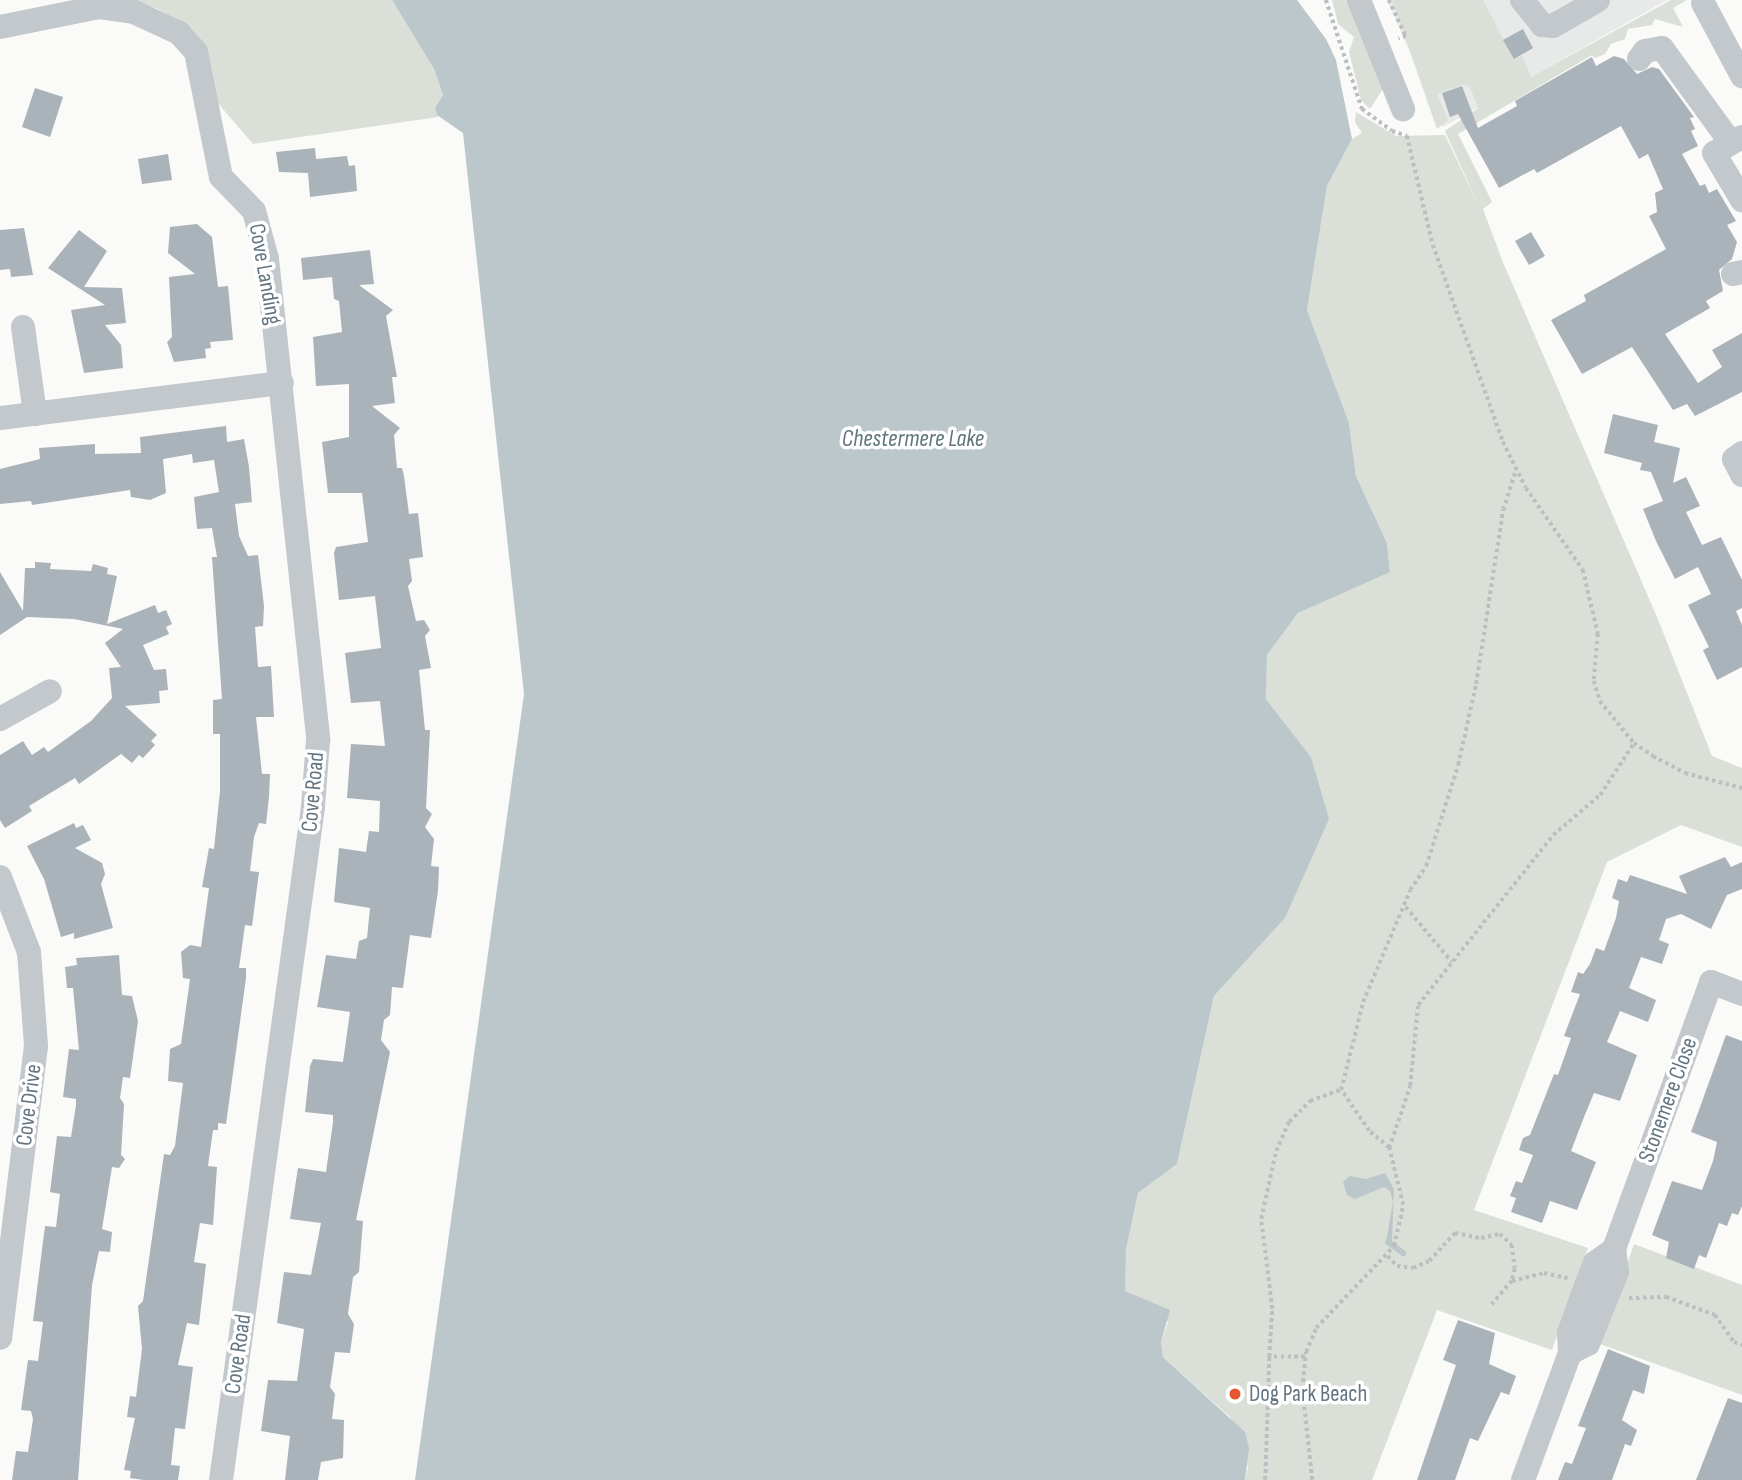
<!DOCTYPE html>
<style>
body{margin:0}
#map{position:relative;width:1742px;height:1480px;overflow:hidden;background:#fafaf8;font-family:"Sofia Sans Condensed",sans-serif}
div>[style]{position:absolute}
.built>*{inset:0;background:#e8e9e9}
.green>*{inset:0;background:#dadfd7}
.water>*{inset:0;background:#bbc7cb}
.stream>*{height:6px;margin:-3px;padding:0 3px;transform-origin:3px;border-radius:3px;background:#bbc7cb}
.building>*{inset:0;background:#aab3b9}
.path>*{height:3.5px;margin-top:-1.75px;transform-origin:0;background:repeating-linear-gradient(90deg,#bbbfc2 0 3.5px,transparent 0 7px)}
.minor>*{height:24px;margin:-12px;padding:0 12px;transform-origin:12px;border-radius:12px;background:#c3c8cc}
.dots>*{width:19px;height:19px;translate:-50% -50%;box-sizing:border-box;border:4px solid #fff;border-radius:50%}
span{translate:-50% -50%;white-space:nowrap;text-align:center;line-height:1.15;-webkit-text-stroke:7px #fff;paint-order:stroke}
.street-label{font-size:23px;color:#657683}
.poi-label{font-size:23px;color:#657683}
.left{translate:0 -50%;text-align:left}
.water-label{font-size:24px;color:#60757c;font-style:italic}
</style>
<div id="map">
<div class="built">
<i style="clip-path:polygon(1387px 0,1667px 0,1443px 127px)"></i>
</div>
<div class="green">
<i style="clip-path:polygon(127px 0,392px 0,434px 69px,443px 95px,435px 108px,438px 117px,253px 144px,216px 101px,181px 22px,156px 8px)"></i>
<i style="clip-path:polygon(1332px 0,1347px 0,1371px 54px,1383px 89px,1370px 109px,1361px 100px,1349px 52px,1354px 37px,1338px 24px)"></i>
<i style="clip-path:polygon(1392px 0,1483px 0,1514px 59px,1522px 56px,1531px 77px,1671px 0,1687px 0,1673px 8px,1683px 27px,1655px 19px,1652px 25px,1628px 29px,1625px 39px,1611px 44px,1605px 54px,1595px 58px,1592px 55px,1458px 134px,1492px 202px,1483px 209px,1502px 260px,1657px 617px,1712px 756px,1742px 768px,1742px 847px,1681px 825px,1607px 862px,1474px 1210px,1588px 1248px,1552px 1350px,1437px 1310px,1372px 1480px,1245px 1480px,1248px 1467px,1230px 1417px,1163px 1357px,1161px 1342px,1168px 1322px,1124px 1291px,1126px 1250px,1138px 1193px,1177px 1164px,1214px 996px,1285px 918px,1311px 757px,1266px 699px,1267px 655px,1298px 613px,1390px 571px,1387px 543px,1356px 476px,1349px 423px,1307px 310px,1327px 186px,1352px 139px,1362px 133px,1355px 122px,1356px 112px,1396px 136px,1445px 135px,1480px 209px,1445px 131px,1478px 108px,1470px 87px,1463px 84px,1437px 94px,1448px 120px,1437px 129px)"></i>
<i style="clip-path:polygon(1634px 1244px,1742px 1285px,1742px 1395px,1600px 1344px)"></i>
</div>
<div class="water">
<i style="clip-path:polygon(392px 0,1297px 0,1326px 39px,1336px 60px,1352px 139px,1327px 186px,1307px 310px,1349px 423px,1356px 476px,1387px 543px,1390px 572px,1298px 613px,1267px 655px,1266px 699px,1311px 757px,1329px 819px,1285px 918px,1214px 996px,1177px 1164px,1138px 1193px,1126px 1250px,1125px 1291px,1170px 1310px,1161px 1342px,1163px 1357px,1245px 1432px,1249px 1448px,1245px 1480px,415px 1480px,524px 694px,463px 133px,437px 115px,435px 108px,443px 95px,434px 69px)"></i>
<i style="clip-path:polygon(1385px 1173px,1394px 1189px,1392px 1242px,1386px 1242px,1393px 1202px,1390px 1191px,1384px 1187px,1355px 1199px,1347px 1195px,1343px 1182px,1350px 1176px,1366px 1179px)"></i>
</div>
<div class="stream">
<i style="left:1388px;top:1242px;width:19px;rotate:36deg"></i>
</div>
<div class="building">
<i style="clip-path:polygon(1523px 29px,1533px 48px,1514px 59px,1503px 40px)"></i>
<i style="clip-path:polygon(1614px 56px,1624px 59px,1637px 74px,1652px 67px,1659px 69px,1694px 117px,1690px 118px,1695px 129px,1691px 131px,1698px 146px,1682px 154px,1700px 186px,1705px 184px,1709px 193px,1717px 189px,1736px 221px,1727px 225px,1737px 242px,1732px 259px,1719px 270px,1723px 291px,1706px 301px,1710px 308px,1665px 334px,1698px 383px,1722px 367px,1712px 350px,1742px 333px,1742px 392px,1695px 416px,1687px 404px,1673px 410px,1632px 347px,1582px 374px,1551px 320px,1586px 301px,1584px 295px,1666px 249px,1649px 216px,1657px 212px,1655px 193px,1663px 189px,1648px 154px,1639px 159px,1621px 126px,1537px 173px,1534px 169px,1499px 188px,1458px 114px,1450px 117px,1442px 93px,1462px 86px,1478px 128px,1517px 106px,1515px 101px,1592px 57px,1596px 66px)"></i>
<i style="clip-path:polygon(35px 88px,63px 97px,50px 137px,22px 127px)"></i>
<i style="clip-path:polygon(315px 148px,316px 159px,347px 156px,349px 166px,355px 165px,357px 191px,310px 197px,308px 173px,279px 172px,276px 152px)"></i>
<i style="clip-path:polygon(168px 154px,172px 180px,142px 184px,138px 159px)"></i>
<i style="clip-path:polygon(197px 224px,212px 237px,218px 287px,228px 286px,233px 340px,210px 342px,211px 348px,205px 349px,206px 358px,174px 362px,167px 342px,172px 337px,169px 277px,195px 274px,168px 253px,170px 227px)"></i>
<i style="clip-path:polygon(24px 228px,33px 275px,11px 277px,10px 269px,0 270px,0 230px)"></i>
<i style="clip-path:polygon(79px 230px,107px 251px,84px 287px,122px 288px,126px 323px,105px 325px,121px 345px,123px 368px,84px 373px,71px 310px,105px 305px,48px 268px)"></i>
<i style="clip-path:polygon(1531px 232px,1545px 256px,1529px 265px,1515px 241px)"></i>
<i style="clip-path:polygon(370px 250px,374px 284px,359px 285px,393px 310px,386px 316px,397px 377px,392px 377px,395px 403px,372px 406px,400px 428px,394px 435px,397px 468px,402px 468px,404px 476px,409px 514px,418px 513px,423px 557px,409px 559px,412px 581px,408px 586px,416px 621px,424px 620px,430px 630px,425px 636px,431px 668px,419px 670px,425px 730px,430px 730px,426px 808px,432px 814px,425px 827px,434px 839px,431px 866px,439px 867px,438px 891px,431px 938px,410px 935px,403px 988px,392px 987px,390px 1015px,384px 1020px,381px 1040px,390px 1052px,356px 1220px,363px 1221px,359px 1272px,353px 1277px,348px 1314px,354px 1324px,350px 1353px,335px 1352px,330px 1387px,335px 1394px,332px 1419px,344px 1420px,343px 1458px,321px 1462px,318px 1480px,285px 1480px,290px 1436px,261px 1431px,262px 1424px,268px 1380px,297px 1381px,304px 1329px,277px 1323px,284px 1272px,311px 1275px,321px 1223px,290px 1219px,298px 1168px,326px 1172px,333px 1122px,333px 1115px,305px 1112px,310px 1066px,313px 1059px,343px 1062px,350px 1012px,317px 1007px,319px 996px,326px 955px,356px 959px,359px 941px,367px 938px,370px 908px,334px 902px,339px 848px,366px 852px,369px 831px,379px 832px,380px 801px,347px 798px,351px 744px,385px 746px,380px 701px,351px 703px,345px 653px,381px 648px,375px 596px,339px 600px,334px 553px,336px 547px,368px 542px,362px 493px,328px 493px,322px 442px,349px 437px,349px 384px,316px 386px,315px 369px,313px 337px,342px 332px,339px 301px,334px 299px,332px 277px,303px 280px,301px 258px)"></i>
<i style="clip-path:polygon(1613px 414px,1658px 425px,1654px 442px,1680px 448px,1673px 483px,1686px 477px,1700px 506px,1686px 512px,1702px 545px,1721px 537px,1742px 580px,1742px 608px,1736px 611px,1742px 625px,1742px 667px,1717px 680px,1703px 650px,1709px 647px,1688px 605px,1711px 594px,1698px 567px,1675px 579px,1656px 541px,1643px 509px,1663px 501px,1651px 472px,1640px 470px,1642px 463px,1604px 453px)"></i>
<i style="clip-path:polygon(226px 426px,227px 442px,244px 439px,249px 467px,252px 502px,235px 504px,239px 536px,248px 556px,258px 555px,264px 606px,263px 626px,255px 627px,258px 667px,271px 666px,274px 717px,256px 717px,262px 774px,270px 774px,269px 797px,266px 824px,259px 823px,254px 837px,250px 871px,259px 872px,252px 926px,245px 925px,239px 968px,246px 968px,246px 978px,226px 1124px,218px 1123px,218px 1130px,213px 1130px,208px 1166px,217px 1167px,213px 1225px,200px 1223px,194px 1262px,206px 1264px,199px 1325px,187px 1323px,178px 1365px,193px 1367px,185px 1429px,175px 1428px,171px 1465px,180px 1466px,178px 1480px,144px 1480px,130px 1478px,131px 1471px,124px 1470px,135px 1418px,127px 1417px,130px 1396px,136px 1397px,142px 1349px,138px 1306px,143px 1301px,164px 1154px,170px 1155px,175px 1146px,183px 1083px,168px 1081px,170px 1049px,181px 1044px,190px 979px,183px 978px,181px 952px,190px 945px,201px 947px,209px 888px,202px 887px,209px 848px,214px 849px,220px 791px,220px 734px,213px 734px,213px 700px,222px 699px,212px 557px,217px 557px,212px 528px,197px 529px,194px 497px,219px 492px,214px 460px,193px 463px,192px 454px,163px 459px,166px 493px,150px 500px,131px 497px,130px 490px,32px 505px,31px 501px,0 504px,0 469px,40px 459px,39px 448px,95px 444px,95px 454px,141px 453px,140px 437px)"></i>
<i style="clip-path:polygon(35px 562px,51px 563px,50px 569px,91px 571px,93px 564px,108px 568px,107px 574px,117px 576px,107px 624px,155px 605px,158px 613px,166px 610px,172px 624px,166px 627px,169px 634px,143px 645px,154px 670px,166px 669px,168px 690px,159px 691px,160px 703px,125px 706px,157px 735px,151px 741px,155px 745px,143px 758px,139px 755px,132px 763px,121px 754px,79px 784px,75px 778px,29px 806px,32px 811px,5px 828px,0 820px,0 755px,23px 741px,32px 755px,44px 747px,48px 752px,91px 721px,112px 698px,109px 668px,121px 667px,105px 643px,123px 629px,74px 619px,27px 617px,0 635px,0 572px,23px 611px,25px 568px,35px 568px)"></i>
<i style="clip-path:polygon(74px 823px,76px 828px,83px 825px,91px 840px,75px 848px,102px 863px,105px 874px,101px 884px,113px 928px,74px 939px,74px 933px,61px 937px,44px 879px,27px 846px)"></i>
<i style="clip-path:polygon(1725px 857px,1731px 867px,1742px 862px,1742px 889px,1727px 895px,1711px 929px,1681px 914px,1666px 919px,1659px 940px,1669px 944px,1662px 964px,1641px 957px,1629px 988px,1656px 1000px,1648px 1022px,1620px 1011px,1607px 1042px,1637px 1055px,1620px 1101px,1594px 1093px,1584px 1117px,1571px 1151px,1596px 1162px,1577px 1210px,1550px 1201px,1542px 1223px,1511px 1212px,1516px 1198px,1510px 1196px,1516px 1181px,1522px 1183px,1533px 1155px,1519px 1150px,1523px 1138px,1530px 1135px,1554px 1074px,1558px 1075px,1571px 1038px,1564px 1036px,1580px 994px,1571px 992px,1578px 972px,1583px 974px,1590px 964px,1596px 948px,1604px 951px,1616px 918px,1619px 901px,1612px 898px,1618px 879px,1627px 882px,1630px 875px,1687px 894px,1679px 876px)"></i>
<i style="clip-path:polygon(119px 955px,122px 995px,132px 996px,138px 1021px,130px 1078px,123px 1077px,120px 1098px,124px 1104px,121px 1155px,125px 1159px,119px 1168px,112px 1167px,102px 1229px,112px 1232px,110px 1252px,99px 1251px,92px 1285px,78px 1480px,12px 1480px,16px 1451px,28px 1452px,33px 1419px,31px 1411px,21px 1410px,28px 1360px,38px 1361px,43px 1322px,33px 1321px,45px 1226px,56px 1227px,60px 1194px,50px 1192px,57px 1136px,71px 1137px,76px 1105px,76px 1099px,63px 1097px,69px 1049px,79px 1050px,73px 988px,67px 988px,65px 967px,77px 965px,76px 958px)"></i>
<i style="clip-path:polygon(1726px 1035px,1742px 1041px,1742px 1206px,1738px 1215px,1732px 1213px,1727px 1226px,1719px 1223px,1706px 1258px,1699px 1255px,1694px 1269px,1666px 1258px,1669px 1242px,1652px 1235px,1672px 1181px,1702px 1190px,1713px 1161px,1717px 1142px,1691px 1132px)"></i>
<i style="clip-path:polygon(1458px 1320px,1495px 1333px,1489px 1364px,1516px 1376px,1509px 1395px,1501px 1392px,1478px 1441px,1470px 1438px,1455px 1480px,1417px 1480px,1456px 1365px,1443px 1360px)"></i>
<i style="clip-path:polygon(1608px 1349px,1650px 1366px,1644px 1394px,1633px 1390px,1622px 1420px,1637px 1430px,1631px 1446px,1625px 1444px,1612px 1480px,1558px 1480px,1565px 1462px,1572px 1464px,1586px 1428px,1578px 1426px)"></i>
<i style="clip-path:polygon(1728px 1398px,1742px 1403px,1742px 1480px,1696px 1480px)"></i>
</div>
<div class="path">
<i style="left:1326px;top:0;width:115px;rotate:71.7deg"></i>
<i style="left:1362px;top:109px;width:37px;rotate:36deg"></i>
<i style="left:1392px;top:131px;width:16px;rotate:18deg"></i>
<i style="left:1407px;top:136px;width:112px;rotate:76.6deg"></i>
<i style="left:1433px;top:245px;width:209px;rotate:70.4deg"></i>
<i style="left:1503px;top:442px;width:51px;rotate:63.4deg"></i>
<i style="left:1526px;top:488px;width:100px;rotate:55.2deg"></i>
<i style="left:1583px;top:570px;width:66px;rotate:76.8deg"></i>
<i style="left:1598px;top:634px;width:47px;rotate:94.9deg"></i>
<i style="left:1594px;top:681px;width:21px;rotate:73deg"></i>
<i style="left:1600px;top:701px;width:54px;rotate:51deg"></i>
<i style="left:1634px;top:743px;width:23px;rotate:34deg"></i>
<i style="left:1653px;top:756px;width:36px;rotate:28deg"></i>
<i style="left:1685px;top:773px;width:59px;rotate:14.7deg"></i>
<i style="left:1389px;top:0;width:40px;rotate:65deg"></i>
<i style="left:1406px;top:36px;width:8px;rotate:157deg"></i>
<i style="left:1406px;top:907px;width:72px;rotate:50.1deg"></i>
<i style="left:1389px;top:1148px;width:26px;rotate:-140deg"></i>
<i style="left:1369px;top:1131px;width:50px;rotate:-124.3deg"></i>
<i style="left:1341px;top:1090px;width:91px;rotate:-76deg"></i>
<i style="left:1363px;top:1002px;width:121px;rotate:-67.2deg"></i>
<i style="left:1410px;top:890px;width:29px;rotate:-56deg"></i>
<i style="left:1426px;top:866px;width:106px;rotate:-72.4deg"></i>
<i style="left:1458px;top:765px;width:83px;rotate:-77.5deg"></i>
<i style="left:1476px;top:684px;width:176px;rotate:-81.2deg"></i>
<i style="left:1503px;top:510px;width:43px;rotate:-72.4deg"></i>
<i style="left:1388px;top:1256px;width:13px;rotate:48deg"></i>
<i style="left:1397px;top:1266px;width:16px;rotate:7deg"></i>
<i style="left:1413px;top:1268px;width:17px;rotate:-24deg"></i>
<i style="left:1429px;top:1261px;width:38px;rotate:-47deg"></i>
<i style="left:1455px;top:1233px;width:26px;rotate:11deg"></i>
<i style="left:1481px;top:1238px;width:19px;rotate:-12deg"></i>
<i style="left:1500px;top:1234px;width:16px;rotate:43deg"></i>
<i style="left:1512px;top:1245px;width:24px;rotate:83deg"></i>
<i style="left:1515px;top:1269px;width:12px;rotate:104deg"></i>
<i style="left:1512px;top:1281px;width:31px;rotate:130deg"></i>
<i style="left:1512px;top:1281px;width:33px;rotate:-14deg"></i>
<i style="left:1544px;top:1273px;width:24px;rotate:12deg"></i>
<i style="left:1629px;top:1298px;width:37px;rotate:-2deg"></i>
<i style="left:1666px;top:1297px;width:52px;rotate:20.2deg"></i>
<i style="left:1715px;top:1315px;width:33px;rotate:55deg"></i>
<i style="left:1734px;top:1342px;width:9px;rotate:21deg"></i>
<i style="left:1305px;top:1357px;width:36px;rotate:180deg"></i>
<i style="left:1269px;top:1357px;width:48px;rotate:-86.4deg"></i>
<i style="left:1272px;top:1309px;width:91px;rotate:-97deg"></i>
<i style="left:1261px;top:1219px;width:70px;rotate:-77.6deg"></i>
<i style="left:1276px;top:1151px;width:32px;rotate:-66deg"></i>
<i style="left:1289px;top:1122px;width:30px;rotate:-45deg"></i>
<i style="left:1310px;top:1101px;width:33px;rotate:-20deg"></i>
<i style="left:1265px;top:1480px;width:123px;rotate:-88.1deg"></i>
<i style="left:1312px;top:1480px;width:92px;rotate:-96.3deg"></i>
<i style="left:1302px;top:1389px;width:37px;rotate:-84deg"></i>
<i style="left:1306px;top:1352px;width:26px;rotate:-67deg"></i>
<i style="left:1316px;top:1328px;width:113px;rotate:-46.4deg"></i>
<i style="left:1394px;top:1246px;width:42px;rotate:-77.6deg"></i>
<i style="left:1403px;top:1205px;width:59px;rotate:-103.8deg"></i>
<i style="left:1389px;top:1148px;width:65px;rotate:-71.3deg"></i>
<i style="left:1410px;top:1086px;width:81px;rotate:-84.4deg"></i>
<i style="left:1418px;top:1005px;width:217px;rotate:-51.5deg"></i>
<i style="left:1553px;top:835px;width:62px;rotate:-40.4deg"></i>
<i style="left:1600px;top:795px;width:62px;rotate:-56.8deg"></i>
</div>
<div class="minor">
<i style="left:1359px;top:0;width:118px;rotate:68deg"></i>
<i style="left:1522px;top:0;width:32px;rotate:51deg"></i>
<i style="left:1542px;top:25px;width:11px;rotate:5deg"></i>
<i style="left:1553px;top:26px;width:52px;rotate:-30deg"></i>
<i style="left:1703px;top:3px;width:83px;rotate:61.9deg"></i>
<i style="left:0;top:27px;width:101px;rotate:-11.4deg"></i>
<i style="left:99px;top:7px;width:35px;rotate:8deg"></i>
<i style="left:134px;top:12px;width:50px;rotate:25deg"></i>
<i style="left:179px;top:33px;width:25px;rotate:48deg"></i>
<i style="left:196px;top:52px;width:127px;rotate:78.7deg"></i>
<i style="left:221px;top:177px;width:47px;rotate:45.9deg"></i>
<i style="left:254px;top:211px;width:50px;rotate:74.8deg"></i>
<i style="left:267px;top:259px;width:484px;rotate:83.9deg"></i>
<i style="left:318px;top:740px;width:67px;rotate:94.3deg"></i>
<i style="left:313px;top:807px;width:679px;rotate:97.78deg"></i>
<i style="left:1639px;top:59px;width:10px;rotate:-53deg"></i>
<i style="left:1645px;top:51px;width:17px;rotate:-10deg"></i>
<i style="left:1662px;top:48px;width:117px;rotate:54deg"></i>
<i style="left:1742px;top:137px;width:32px;rotate:150deg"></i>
<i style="left:1714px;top:153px;width:55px;rotate:59.2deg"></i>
<i style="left:1733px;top:274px;width:9px;rotate:-13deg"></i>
<i style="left:23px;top:327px;width:88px;rotate:82.1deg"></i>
<i style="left:0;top:418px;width:284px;rotate:-7.1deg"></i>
<i style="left:1742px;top:453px;width:10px;rotate:143deg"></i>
<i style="left:1734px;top:459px;width:18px;rotate:63deg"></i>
<i style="left:0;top:719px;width:57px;rotate:-29.2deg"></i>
<i style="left:0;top:877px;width:80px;rotate:68.9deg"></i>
<i style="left:29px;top:952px;width:94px;rotate:85.7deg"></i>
<i style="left:36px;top:1046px;width:294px;rotate:97deg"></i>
<i style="left:1570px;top:1353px;width:20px;rotate:-27deg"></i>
<i style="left:1588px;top:1344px;width:78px;rotate:-68.1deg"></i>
<i style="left:1617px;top:1272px;width:23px;rotate:-97deg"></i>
<i style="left:1614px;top:1249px;width:284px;rotate:-70deg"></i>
<i style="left:1711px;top:982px;width:33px;rotate:21deg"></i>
<i style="left:1523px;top:1480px;width:135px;rotate:-69.7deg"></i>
<i style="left:1570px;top:1353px;width:20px;rotate:-93deg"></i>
<i style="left:1569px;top:1333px;width:53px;rotate:-70.2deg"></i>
<i style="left:1587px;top:1283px;width:22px;rotate:-68deg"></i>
<i style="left:1595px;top:1263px;width:24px;rotate:-36deg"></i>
</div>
<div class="dots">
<i style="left:1235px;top:1394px;background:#e4572e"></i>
</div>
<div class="street-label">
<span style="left:265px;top:274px;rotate:80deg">Cove Landing</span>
<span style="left:313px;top:792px;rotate:-85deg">Cove Road</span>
<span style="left:1668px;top:1100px;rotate:-70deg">Stonemere Close</span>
<span style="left:29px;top:1105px;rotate:-83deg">Cove Drive</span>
<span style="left:238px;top:1354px;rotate:-82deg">Cove Road</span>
</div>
<div class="poi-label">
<span class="left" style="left:1249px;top:1394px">Dog Park Beach</span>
</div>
<div class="water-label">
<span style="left:913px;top:439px">Chestermere Lake</span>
</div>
</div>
